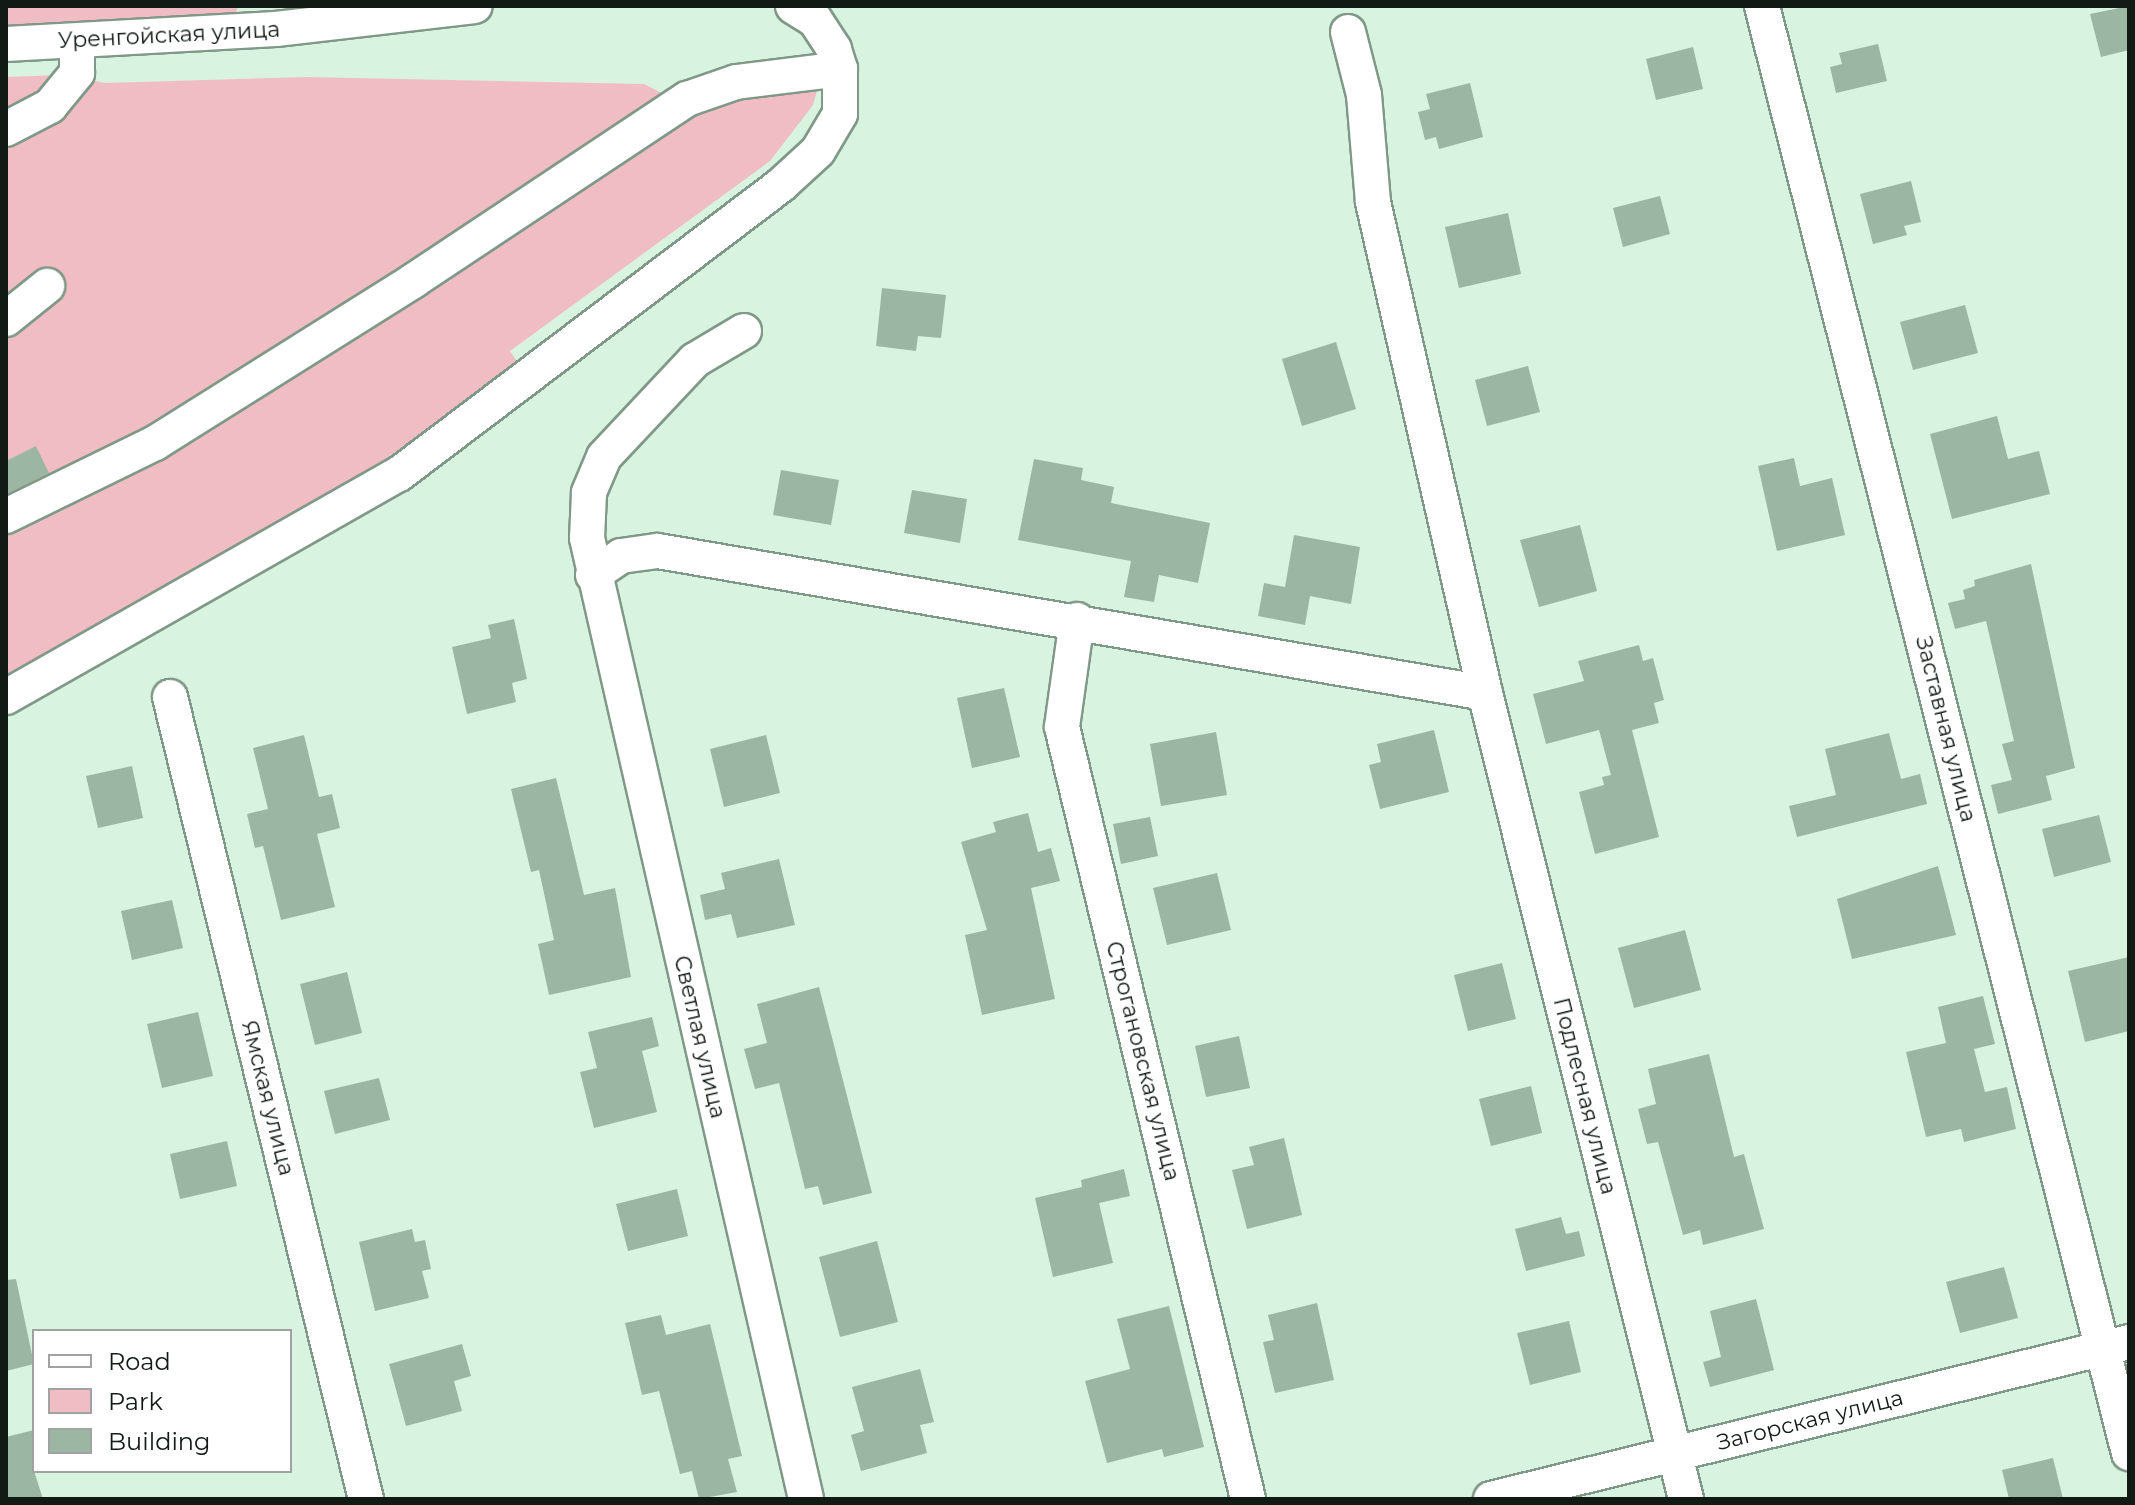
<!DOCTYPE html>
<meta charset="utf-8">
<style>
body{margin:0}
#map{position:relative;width:2135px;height:1505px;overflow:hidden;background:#d8f3e0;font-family:Montserrat,sans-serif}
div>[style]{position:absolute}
.green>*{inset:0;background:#f1bdc4}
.building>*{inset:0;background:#9cb6a4}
.roads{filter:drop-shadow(2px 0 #809887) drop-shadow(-2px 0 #809887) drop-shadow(0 2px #809887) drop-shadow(0 -2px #809887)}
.street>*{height:34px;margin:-17px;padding:0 17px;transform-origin:17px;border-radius:17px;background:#fff}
span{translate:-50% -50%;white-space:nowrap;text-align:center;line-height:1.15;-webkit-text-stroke:7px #fff;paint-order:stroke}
.street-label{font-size:22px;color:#111a14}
.frame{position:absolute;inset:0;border:8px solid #111a14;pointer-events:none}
.legend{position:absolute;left:32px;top:1329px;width:260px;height:144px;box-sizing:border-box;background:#fff;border:2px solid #a0a3a1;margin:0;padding:10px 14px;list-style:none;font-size:24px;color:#111a14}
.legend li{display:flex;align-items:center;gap:16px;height:40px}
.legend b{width:40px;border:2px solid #a0a3a1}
</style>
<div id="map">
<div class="green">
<i style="clip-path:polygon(6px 6px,238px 6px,233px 26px,6px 41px)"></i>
<i style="clip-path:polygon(60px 75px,106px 83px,306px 77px,644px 84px,691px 108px,820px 80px,813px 105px,770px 161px,510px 351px,518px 363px,474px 394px,480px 402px,401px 458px,6px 682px,6px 77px)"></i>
</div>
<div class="building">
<i style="clip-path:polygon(2129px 6px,2129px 50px,2101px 57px,2090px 14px)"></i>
<i style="clip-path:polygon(1878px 44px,1887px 81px,1836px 93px,1830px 67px,1842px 64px,1839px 53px)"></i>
<i style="clip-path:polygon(1693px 47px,1703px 89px,1656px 100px,1646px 59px)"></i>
<i style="clip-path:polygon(1470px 83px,1483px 137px,1439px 149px,1436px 137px,1425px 140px,1418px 112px,1430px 109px,1426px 94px)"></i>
<i style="clip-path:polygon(1911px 181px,1921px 222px,1904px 226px,1907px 235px,1873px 244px,1860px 194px)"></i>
<i style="clip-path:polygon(1660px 196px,1670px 234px,1623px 247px,1613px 208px)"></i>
<i style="clip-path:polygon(1508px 213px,1521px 274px,1459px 288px,1445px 227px)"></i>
<i style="clip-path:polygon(882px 288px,946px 295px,941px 338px,918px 336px,916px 351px,876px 346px)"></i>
<i style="clip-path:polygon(1965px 305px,1978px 353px,1913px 370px,1900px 322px)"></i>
<i style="clip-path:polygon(1336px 342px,1356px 409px,1302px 426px,1282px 359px)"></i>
<i style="clip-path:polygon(1528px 366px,1540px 412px,1487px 426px,1475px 380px)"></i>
<i style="clip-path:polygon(1997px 416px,2008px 459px,2039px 451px,2050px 494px,1952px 519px,1930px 434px)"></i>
<i style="clip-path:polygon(36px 446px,49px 473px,6px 494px,6px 461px)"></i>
<i style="clip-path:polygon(1794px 458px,1800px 486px,1832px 478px,1845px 535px,1777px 551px,1758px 466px)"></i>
<i style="clip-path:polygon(1034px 459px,1083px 468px,1081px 480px,1114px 487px,1111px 503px,1210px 523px,1198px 583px,1159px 575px,1154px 602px,1124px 597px,1131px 561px,1018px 540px)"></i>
<i style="clip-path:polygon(781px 470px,839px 480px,831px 525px,773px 515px)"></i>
<i style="clip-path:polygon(912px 490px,967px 499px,960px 543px,904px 533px)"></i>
<i style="clip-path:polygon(1580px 525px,1597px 591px,1539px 607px,1520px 540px)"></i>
<i style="clip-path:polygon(1294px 535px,1360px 547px,1351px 604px,1310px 596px,1305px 625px,1258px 616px,1264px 583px,1285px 587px)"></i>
<i style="clip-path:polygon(2031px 564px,2075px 768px,2046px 776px,2052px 800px,1998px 814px,1991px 785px,2012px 780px,2002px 744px,2014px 741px,1986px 621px,1955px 629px,1948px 603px,1965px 599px,1963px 590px,1975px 586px,1974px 580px)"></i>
<i style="clip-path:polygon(514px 619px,527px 679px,512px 683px,516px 702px,467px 714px,452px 647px,491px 638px,488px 625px)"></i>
<i style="clip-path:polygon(1639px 645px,1643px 661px,1653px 658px,1664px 700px,1654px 703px,1659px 723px,1632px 730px,1659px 837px,1595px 854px,1579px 792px,1604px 785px,1602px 777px,1611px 775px,1599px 730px,1546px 744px,1533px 694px,1584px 681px,1578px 661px)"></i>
<i style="clip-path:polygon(1004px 688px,1020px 757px,972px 768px,957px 698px)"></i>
<i style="clip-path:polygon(1434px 730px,1449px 792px,1380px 809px,1369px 765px,1381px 762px,1377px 744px)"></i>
<i style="clip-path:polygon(1216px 732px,1227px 795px,1161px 806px,1150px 744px)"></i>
<i style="clip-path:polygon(1889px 733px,1901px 779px,1920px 774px,1927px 804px,1797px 837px,1789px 806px,1836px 795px,1825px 749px)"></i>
<i style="clip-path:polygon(304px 735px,319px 797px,332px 794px,340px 828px,317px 834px,335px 907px,281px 920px,263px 846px,255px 848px,247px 814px,268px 809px,253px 748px)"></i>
<i style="clip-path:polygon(766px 735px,780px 793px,724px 807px,710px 749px)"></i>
<i style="clip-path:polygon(132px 766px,143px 818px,98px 828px,86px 776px)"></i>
<i style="clip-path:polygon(556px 778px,584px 895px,615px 888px,631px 977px,549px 995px,538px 944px,554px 940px,539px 870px,531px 872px,511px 789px)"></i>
<i style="clip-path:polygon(1028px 813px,1038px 852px,1051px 848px,1060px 881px,1031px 888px,1055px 999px,982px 1015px,965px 935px,987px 930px,961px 842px,996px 832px,993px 822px)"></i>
<i style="clip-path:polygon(2099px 815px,2111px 862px,2054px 877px,2042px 829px)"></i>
<i style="clip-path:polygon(1150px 817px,1158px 856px,1121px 864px,1113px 824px)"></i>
<i style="clip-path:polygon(779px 859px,795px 925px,737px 938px,731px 914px,705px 920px,700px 895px,725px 889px,721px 873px)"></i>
<i style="clip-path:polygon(1938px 866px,1956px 935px,1852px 959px,1837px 899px)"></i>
<i style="clip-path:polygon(1217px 873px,1231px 930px,1167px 945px,1153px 888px)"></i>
<i style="clip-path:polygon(172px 900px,183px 948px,132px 960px,121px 911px)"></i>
<i style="clip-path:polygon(1685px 930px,1701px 990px,1634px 1008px,1618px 948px)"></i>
<i style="clip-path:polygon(2129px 957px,2129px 1031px,2085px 1042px,2068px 971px)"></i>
<i style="clip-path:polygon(1502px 963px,1516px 1019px,1468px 1031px,1454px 975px)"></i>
<i style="clip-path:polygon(347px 972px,362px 1033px,315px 1045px,300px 984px)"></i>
<i style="clip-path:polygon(819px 987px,872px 1193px,823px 1205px,818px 1186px,805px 1189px,779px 1083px,755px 1089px,744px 1049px,767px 1043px,757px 1004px)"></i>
<i style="clip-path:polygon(1983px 996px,1995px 1044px,1974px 1049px,1985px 1092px,2007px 1087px,2016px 1129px,1964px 1142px,1961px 1129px,1926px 1137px,1906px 1052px,1946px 1043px,1938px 1007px)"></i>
<i style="clip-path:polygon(198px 1012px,213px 1076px,162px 1088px,147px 1024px)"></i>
<i style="clip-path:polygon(652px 1017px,659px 1046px,642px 1051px,657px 1112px,594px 1128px,580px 1072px,597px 1068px,588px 1032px)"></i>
<i style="clip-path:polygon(1239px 1036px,1250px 1088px,1206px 1097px,1195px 1046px)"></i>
<i style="clip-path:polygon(1709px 1054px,1734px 1157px,1744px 1154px,1764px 1229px,1703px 1245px,1700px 1230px,1683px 1235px,1658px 1142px,1647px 1144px,1638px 1109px,1656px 1104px,1648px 1069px)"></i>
<i style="clip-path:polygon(379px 1078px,390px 1120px,335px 1134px,324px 1091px)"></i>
<i style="clip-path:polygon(1531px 1086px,1542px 1133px,1491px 1146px,1479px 1099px)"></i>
<i style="clip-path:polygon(1284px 1138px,1302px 1215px,1247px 1229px,1232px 1170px,1254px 1165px,1249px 1147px)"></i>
<i style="clip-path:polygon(227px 1141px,237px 1186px,180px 1199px,170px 1154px)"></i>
<i style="clip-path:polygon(1124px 1169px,1130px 1196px,1099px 1203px,1113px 1263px,1053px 1277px,1035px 1198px,1082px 1187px,1081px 1180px)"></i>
<i style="clip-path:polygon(677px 1189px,688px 1236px,628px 1251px,616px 1204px)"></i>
<i style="clip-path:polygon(1561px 1217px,1566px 1234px,1579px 1231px,1585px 1256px,1526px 1271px,1515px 1229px)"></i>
<i style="clip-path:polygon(412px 1229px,415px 1242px,425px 1240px,431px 1269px,422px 1271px,429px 1298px,375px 1311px,359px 1242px)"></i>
<i style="clip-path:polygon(877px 1241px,898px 1322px,840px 1337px,819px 1257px)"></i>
<i style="clip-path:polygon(2004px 1267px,2018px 1318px,1960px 1333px,1946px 1282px)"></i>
<i style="clip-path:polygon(16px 1279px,34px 1364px,6px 1371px,6px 1280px)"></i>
<i style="clip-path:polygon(1756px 1299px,1774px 1370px,1710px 1387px,1703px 1362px,1721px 1357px,1710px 1311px)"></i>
<i style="clip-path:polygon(1317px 1303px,1334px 1380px,1275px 1393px,1263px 1342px,1274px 1340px,1268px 1315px)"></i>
<i style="clip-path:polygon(1169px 1306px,1204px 1447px,1164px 1457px,1162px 1449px,1107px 1463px,1085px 1381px,1130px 1369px,1117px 1319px)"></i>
<i style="clip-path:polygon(661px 1315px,666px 1335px,710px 1324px,742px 1456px,728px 1459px,737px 1492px,699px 1499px,692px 1471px,680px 1474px,659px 1391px,642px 1395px,625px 1323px)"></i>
<i style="clip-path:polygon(1569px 1321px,1581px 1372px,1530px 1385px,1517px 1333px)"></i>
<i style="clip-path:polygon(462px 1344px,471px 1376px,454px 1381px,462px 1411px,406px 1426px,389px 1364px)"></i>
<i style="clip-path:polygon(920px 1369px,934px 1422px,920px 1425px,927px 1453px,861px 1471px,851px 1435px,864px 1431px,852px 1387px)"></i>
<i style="clip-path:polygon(34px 1430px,34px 1471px,43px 1499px,6px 1499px,6px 1437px)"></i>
<i style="clip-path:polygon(2053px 1458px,2063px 1499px,2009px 1499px,2002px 1470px)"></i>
</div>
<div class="roads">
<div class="street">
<i style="left:1762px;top:6px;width:1493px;rotate:75.77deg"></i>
<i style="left:1348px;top:32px;width:65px;rotate:75.7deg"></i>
<i style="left:1364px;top:95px;width:107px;rotate:85.2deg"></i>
<i style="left:1373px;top:202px;width:504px;rotate:77.15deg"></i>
<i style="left:1485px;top:693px;width:831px;rotate:76deg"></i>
<i style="left:6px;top:44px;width:270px;rotate:-3.2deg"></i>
<i style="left:276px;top:29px;width:200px;rotate:-6.6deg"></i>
<i style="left:6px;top:129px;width:50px;rotate:-27.6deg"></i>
<i style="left:50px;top:106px;width:43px;rotate:-50.7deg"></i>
<i style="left:77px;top:73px;width:31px;rotate:-90deg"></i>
<i style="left:6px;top:319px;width:53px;rotate:-38.8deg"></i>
<i style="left:744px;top:331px;width:57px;rotate:149.4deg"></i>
<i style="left:695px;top:360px;width:133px;rotate:133.2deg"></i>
<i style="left:604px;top:457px;width:39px;rotate:113deg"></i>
<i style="left:589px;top:493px;width:45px;rotate:92.5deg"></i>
<i style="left:587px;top:538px;width:986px;rotate:77.16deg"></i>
<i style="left:6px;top:516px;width:166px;rotate:-26.1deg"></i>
<i style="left:155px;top:443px;width:305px;rotate:-32.1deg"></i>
<i style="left:413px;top:281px;width:329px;rotate:-33.6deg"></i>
<i style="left:687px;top:99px;width:52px;rotate:-19.1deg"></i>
<i style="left:736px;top:82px;width:105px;rotate:-7.1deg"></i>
<i style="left:593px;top:575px;width:34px;rotate:-34deg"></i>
<i style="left:621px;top:556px;width:37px;rotate:-8deg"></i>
<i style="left:658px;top:551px;width:839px;rotate:9.74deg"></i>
<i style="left:1077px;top:620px;width:108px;rotate:98deg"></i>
<i style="left:1062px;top:727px;width:794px;rotate:76.45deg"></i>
<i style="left:6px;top:697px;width:452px;rotate:-29.6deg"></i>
<i style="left:399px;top:474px;width:479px;rotate:-37.1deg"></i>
<i style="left:781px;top:185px;width:50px;rotate:-42.6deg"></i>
<i style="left:818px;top:151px;width:43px;rotate:-59.3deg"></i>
<i style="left:840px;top:114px;width:45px;rotate:-90deg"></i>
<i style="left:840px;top:69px;width:21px;rotate:-107deg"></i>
<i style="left:834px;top:49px;width:35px;rotate:-123deg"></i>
<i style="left:815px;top:20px;width:26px;rotate:-148deg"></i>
<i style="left:170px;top:697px;width:826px;rotate:76.27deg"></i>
<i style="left:1491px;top:1499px;width:657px;rotate:-13.82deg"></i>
</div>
</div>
<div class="street-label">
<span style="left:169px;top:35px;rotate:-3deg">Уренгойская улица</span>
<span style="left:1946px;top:729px;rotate:76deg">Заставная улица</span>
<span style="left:700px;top:1037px;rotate:77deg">Светлая улица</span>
<span style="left:1143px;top:1061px;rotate:76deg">Строгановская улица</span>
<span style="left:1585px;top:1096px;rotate:76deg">Подлесная улица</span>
<span style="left:268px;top:1098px;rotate:76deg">Ямская улица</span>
<span style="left:1810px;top:1420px;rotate:-14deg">Загорская улица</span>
</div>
<div class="frame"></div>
<ul class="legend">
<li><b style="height:10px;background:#fff"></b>Road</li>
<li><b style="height:22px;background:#f1bdc4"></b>Park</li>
<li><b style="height:22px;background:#9cb6a4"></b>Building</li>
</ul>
</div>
